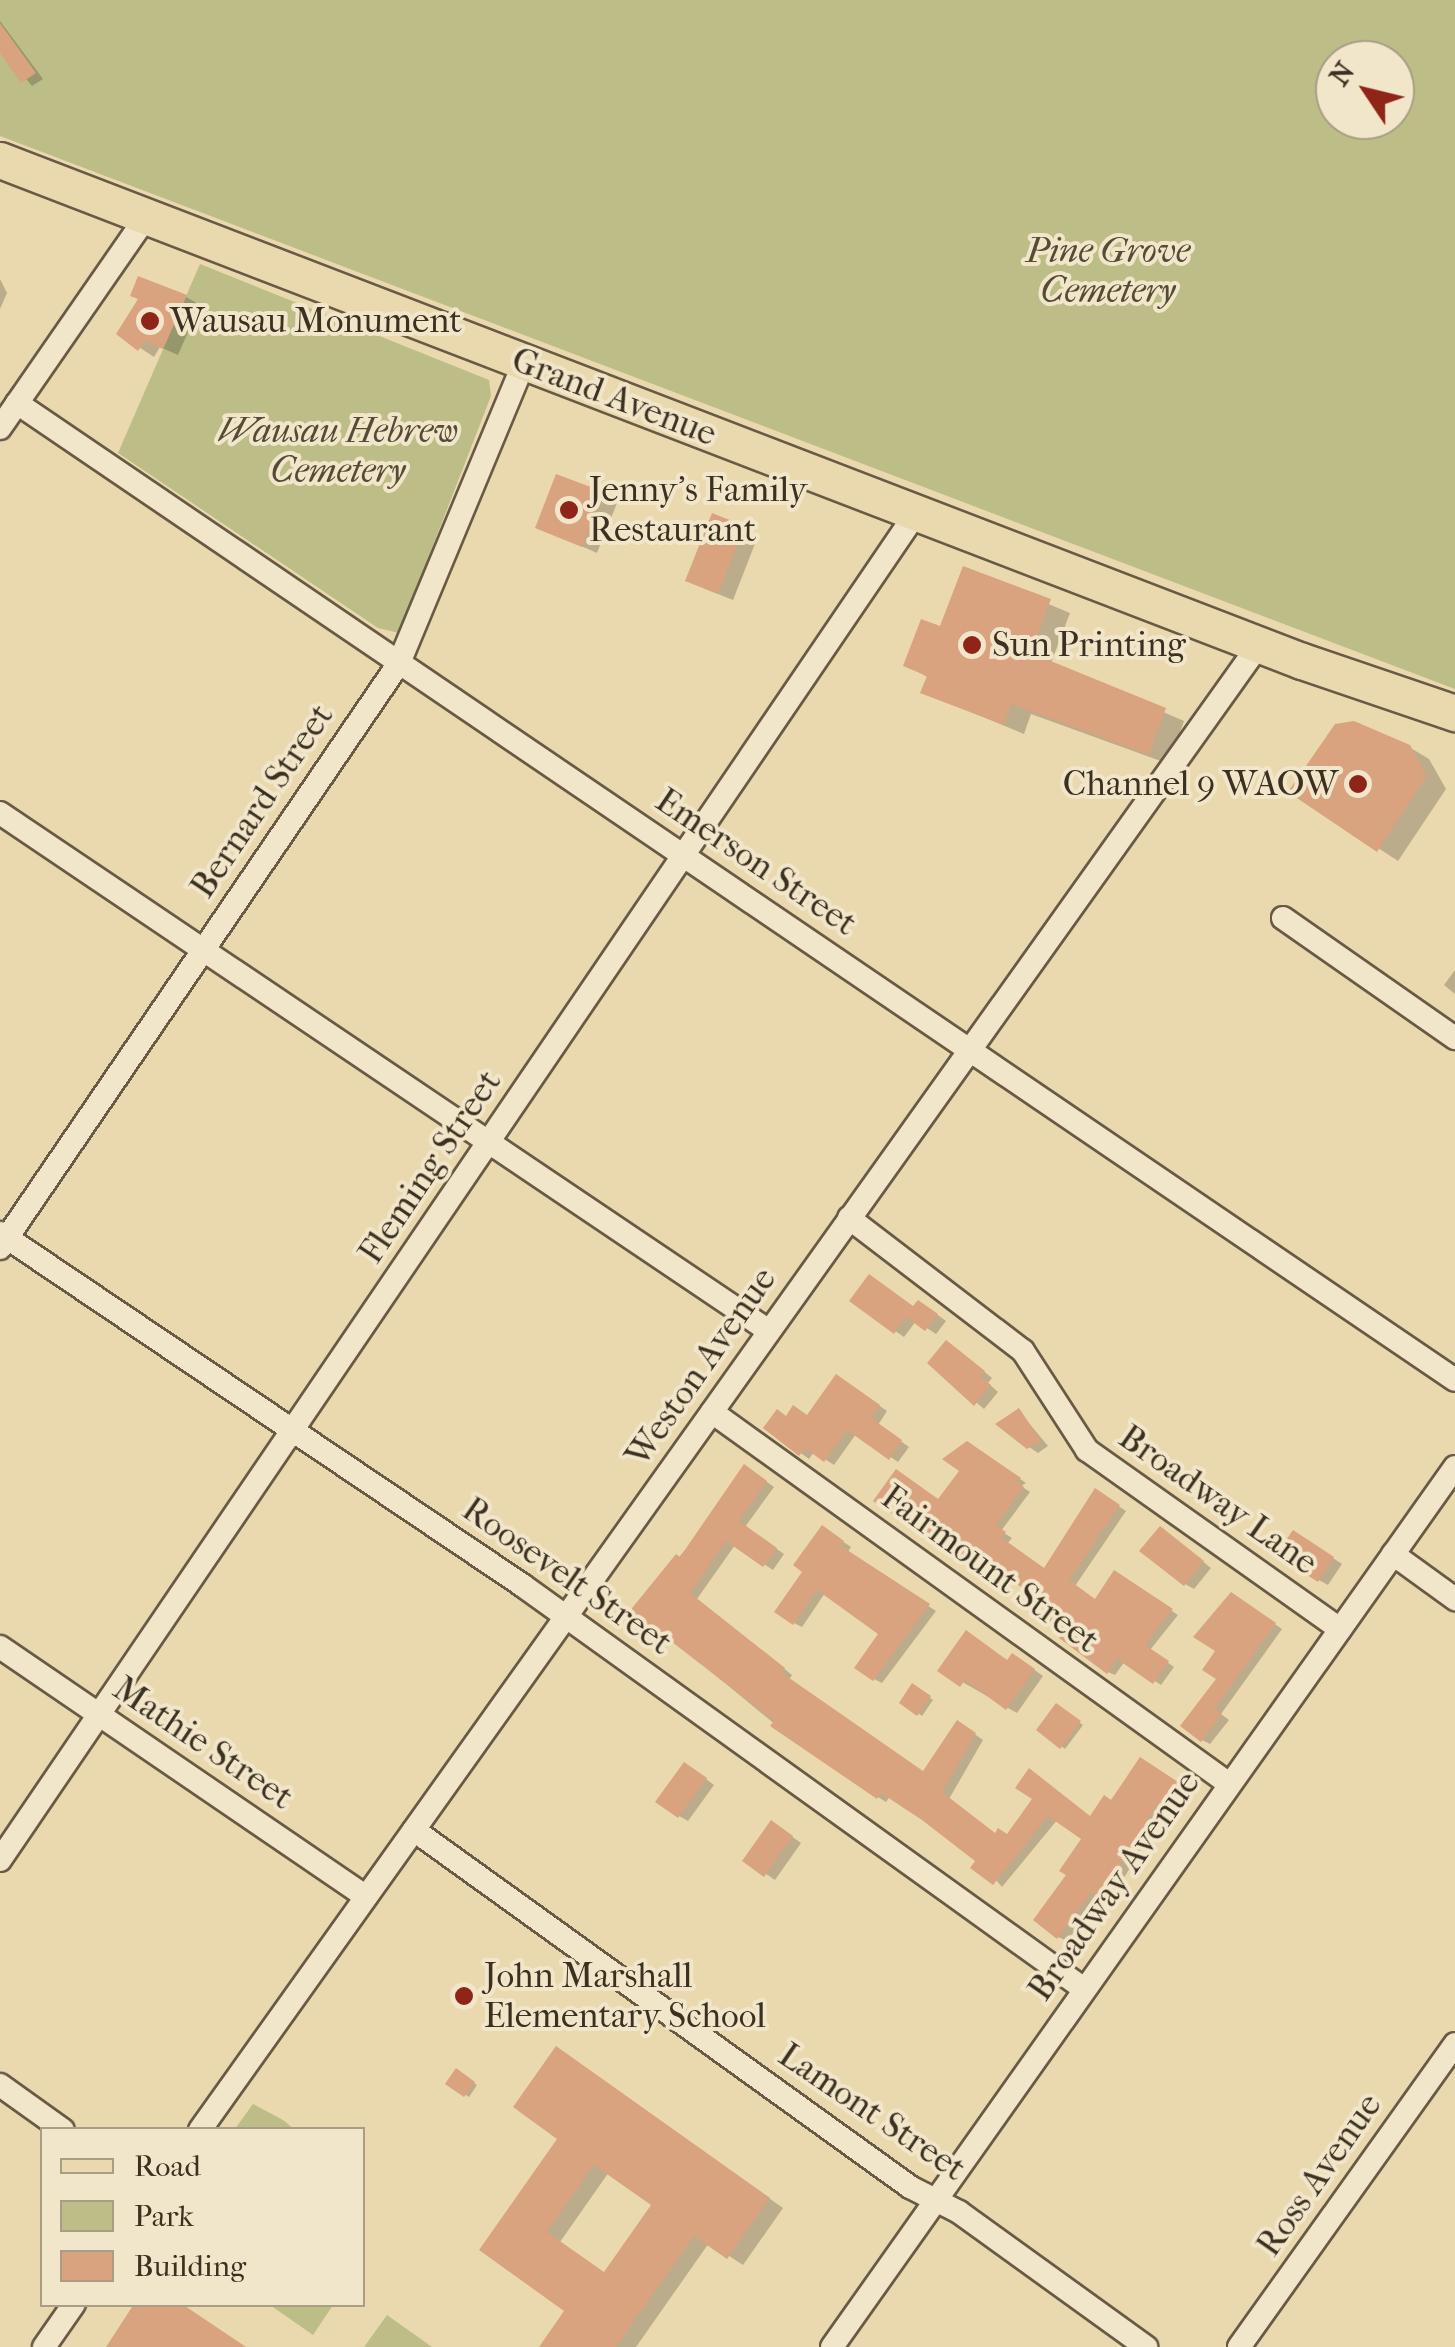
<!DOCTYPE html>
<style>
body{margin:0}
#map{position:relative;width:1455px;height:2347px;overflow:hidden;background:#ead8ae;font-family:"IM FELL French Canon",serif}
div>[style]{position:absolute}
.green>*{inset:0;background:#bcbd87}
.shadow>*{inset:0;background:#0003}
.building>*{inset:0;background:#d8a37e}
.roads{filter:drop-shadow(2px 0 #685a44) drop-shadow(-2px 0 #685a44) drop-shadow(0 2px #685a44) drop-shadow(0 -2px #685a44)}
.street>*{height:22px;margin:-11px;padding:0 11px;transform-origin:11px;border-radius:11px;background:#f1e6ca}
.primary>*{height:35px;margin:-17.5px;padding:0 17.5px;transform-origin:17.5px;border-radius:17.5px;background:#ead8ae}
.dots>*{width:28px;height:28px;translate:-50% -50%;box-sizing:border-box;border:5px solid #f1e6ca;border-radius:50%}
span{translate:-50% -50%;white-space:nowrap;text-align:center;line-height:1.15;-webkit-text-stroke:8px #f1e6ca;paint-order:stroke}
.park-label{font-size:35px;color:#564c35;font-style:italic}
.poi-label{font-size:35px;color:#3c3021}
.left{translate:0 -50%;text-align:left}
.right{translate:-100% -50%;text-align:right}
.street-label{font-size:35px;color:#3c3021}
.legend{position:absolute;left:40px;top:2127px;width:325px;height:180px;box-sizing:border-box;background:#f1e6ca;border:2px solid #a99d86;margin:0;padding:12px 18px;list-style:none;font-size:30px;color:#3c3021}
.legend li{display:flex;align-items:center;gap:20px;height:50px}
.legend b{width:50px;border:2px solid #a99d86}
.north{position:absolute;left:1315px;top:40px;width:100px;height:100px;box-sizing:border-box;background:#f1e6ca;border:2px solid #a99d86;border-radius:50%;rotate:305deg;font-size:28px;font-weight:700;line-height:40px;text-align:center;color:#3c3021}
.north::after{content:'';display:block;margin:auto;width:35px;height:45px;background:#8f2418;clip-path:polygon(50% 0,100% 100%,50% 72%,0 100%)}
</style>
<div id="map">
<div class="green">
<i style="clip-path:polygon(evenodd,0 0,1455px 0,1455px 689px,0 136px,0 0,1335px 60px,1395px 60px,1395px 120px,1335px 120px,1335px 60px)"></i>
<i style="clip-path:polygon(200px 264px,489px 380px,491px 396px,399px 633px,378px 628px,118px 453px)"></i>
<i style="clip-path:polygon(253px 2104px,283px 2120px,294px 2129px,235px 2129px)"></i>
<i style="clip-path:polygon(270px 2305px,333px 2305px,313px 2335px)"></i>
<i style="clip-path:polygon(387px 2315px,432px 2347px,364px 2347px)"></i>
</div>
<div class="shadow">
<i style="clip-path:polygon(0 21px,43px 79px,32px 86px,0 48px)"></i>
<i style="clip-path:polygon(0 279px,7px 293px,0 309px)"></i>
<i style="clip-path:polygon(186px 297px,200px 305px,178px 355px,160px 347px,154px 357px,119px 334px)"></i>
<i style="clip-path:polygon(603px 495px,617px 503px,597px 553px,538px 527px)"></i>
<i style="clip-path:polygon(744px 528px,758px 536px,733px 600px,703px 588px)"></i>
<i style="clip-path:polygon(964px 569px,1070px 613px,1051px 663px,1184px 721px,1169px 764px,1031px 714px,1024px 734px,923px 692px,929px 678px,906px 665px,941px 629px)"></i>
<i style="clip-path:polygon(1409px 747px,1429px 759px,1446px 789px,1398px 861px,1291px 791px)"></i>
<i style="clip-path:polygon(1455px 970px,1455px 994px,1444px 985px)"></i>
<i style="clip-path:polygon(852px 1301px,928px 1308px,946px 1321px,936px 1334px,916px 1321px,904px 1337px)"></i>
<i style="clip-path:polygon(956px 1348px,992px 1378px,988px 1383px,998px 1392px,984px 1409px,931px 1363px)"></i>
<i style="clip-path:polygon(845px 1382px,887px 1411px,878px 1425px,909px 1447px,898px 1462px,856px 1434px,834px 1465px,814px 1452px,809px 1459px,766px 1428px,809px 1418px)"></i>
<i style="clip-path:polygon(1019px 1411px,1048px 1446px,1038px 1453px,1029px 1447px)"></i>
<i style="clip-path:polygon(975px 1448px,1026px 1483px,1021px 1486px,1030px 1492px,1001px 1531px,1012px 1538px,1007px 1544px,1045px 1571px,1096px 1492px,1126px 1511px,1075px 1586px,1097px 1601px,1115px 1574px,1178px 1615px,1150px 1650px,1174px 1667px,1161px 1685px,1125px 1661px,1115px 1675px,1108px 1672px,1053px 1607px,993px 1564px,987px 1573px,980px 1569px,939px 1502px)"></i>
<i style="clip-path:polygon(753px 1472px,774px 1487px,745px 1527px,784px 1554px,773px 1570px,735px 1545px,697px 1599px,792px 1675px,789px 1680px,924px 1774px,966px 1728px,983px 1740px,949px 1799px,997px 1835px,1009px 1837px,1035px 1799px,1092px 1818px,1149px 1765px,1188px 1791px,1174px 1812px,1166px 1808px,1110px 1901px,1101px 1896px,1067px 1941px,1058px 1937px,1070px 1875px,1084px 1838px,1058px 1819px,1002px 1887px,979px 1860px,890px 1796px,886px 1802px,878px 1797px,794px 1740px,663px 1632px,658px 1639px,627px 1617px)"></i>
<i style="clip-path:polygon(830px 1533px,851px 1547px,847px 1553px,936px 1611px,882px 1683px,874px 1679px,881px 1633px,825px 1593px,802px 1627px,794px 1623px)"></i>
<i style="clip-path:polygon(1169px 1534px,1211px 1568px,1194px 1589px,1185px 1584px)"></i>
<i style="clip-path:polygon(1303px 1538px,1342px 1564px,1328px 1585px,1319px 1580px)"></i>
<i style="clip-path:polygon(1240px 1600px,1282px 1629px,1221px 1714px,1229px 1720px,1210px 1744px,1202px 1740px,1220px 1679px,1219px 1650px)"></i>
<i style="clip-path:polygon(1022px 1661px,1043px 1676px,1017px 1713px,941px 1670px)"></i>
<i style="clip-path:polygon(913px 1686px,933px 1700px,922px 1716px,902px 1702px)"></i>
<i style="clip-path:polygon(1057px 1706px,1083px 1725px,1065px 1749px,1039px 1730px)"></i>
<i style="clip-path:polygon(694px 1770px,714px 1785px,688px 1821px,679px 1816px)"></i>
<i style="clip-path:polygon(780px 1828px,801px 1843px,775px 1880px,745px 1860px)"></i>
<i style="clip-path:polygon(evenodd,571px 2058px,783px 2208px,743px 2265px,709px 2243px,636px 2347px,542px 2347px,568px 2310px,482px 2250px,561px 2138px,571px 2058px,609px 2172px,654px 2204px,605px 2274px,560px 2242px,609px 2172px)"></i>
<i style="clip-path:polygon(457px 2071px,477px 2085px,469px 2097px,448px 2083px)"></i>
</div>
<div class="building">
<i style="clip-path:polygon(0 23px,36px 73px,21px 83px,0 53px)"></i>
<i style="clip-path:polygon(138px 276px,187px 295px,163px 349px,145px 341px,138px 351px,116px 334px,138px 299px,130px 296px)"></i>
<i style="clip-path:polygon(556px 474px,604px 492px,582px 547px,535px 528px)"></i>
<i style="clip-path:polygon(712px 513px,745px 526px,718px 594px,685px 581px)"></i>
<i style="clip-path:polygon(963px 566px,1051px 599px,1031px 653px,1166px 708px,1149px 755px,1011px 704px,1004px 725px,920px 693px,927px 676px,903px 666px,921px 619px,940px 626px)"></i>
<i style="clip-path:polygon(1354px 721px,1410px 745px,1427px 776px,1377px 852px,1288px 792px,1335px 724px)"></i>
<i style="clip-path:polygon(869px 1274px,913px 1306px,918px 1300px,938px 1314px,925px 1331px,906px 1317px,894px 1334px,849px 1301px)"></i>
<i style="clip-path:polygon(946px 1340px,985px 1371px,980px 1377px,991px 1385px,974px 1406px,927px 1363px)"></i>
<i style="clip-path:polygon(836px 1374px,880px 1405px,871px 1418px,902px 1440px,889px 1460px,847px 1430px,824px 1462px,805px 1448px,799px 1456px,763px 1428px,777px 1409px,786px 1416px,793px 1405px,807px 1415px)"></i>
<i style="clip-path:polygon(1019px 1408px,1041px 1441px,1027px 1449px,995px 1424px)"></i>
<i style="clip-path:polygon(967px 1441px,1021px 1478px,1017px 1481px,1024px 1487px,996px 1525px,1006px 1532px,1002px 1538px,1044px 1568px,1095px 1488px,1120px 1505px,1069px 1580px,1095px 1599px,1114px 1570px,1173px 1609px,1145px 1645px,1169px 1661px,1153px 1684px,1117px 1659px,1107px 1674px,1059px 1638px,1063px 1633px,1042px 1618px,1050px 1607px,985px 1562px,979px 1571px,873px 1501px,896px 1469px,938px 1499px,959px 1471px,942px 1459px)"></i>
<i style="clip-path:polygon(744px 1464px,767px 1481px,739px 1521px,777px 1548px,763px 1567px,726px 1541px,690px 1593px,785px 1668px,782px 1673px,923px 1771px,957px 1720px,976px 1733px,942px 1792px,995px 1833px,998px 1828px,1007px 1834px,1032px 1799px,1015px 1788px,1029px 1768px,1090px 1816px,1104px 1795px,1111px 1800px,1140px 1757px,1181px 1784px,1165px 1810px,1157px 1804px,1100px 1898px,1092px 1892px,1057px 1939px,1033px 1920px,1066px 1875px,1059px 1871px,1081px 1839px,1048px 1816px,993px 1885px,970px 1868px,975px 1861px,922px 1820px,881px 1793px,877px 1799px,770px 1726px,774px 1721px,654px 1628px,648px 1636px,624px 1618px,676px 1554px,680px 1557px)"></i>
<i style="clip-path:polygon(822px 1525px,844px 1541px,841px 1546px,930px 1604px,873px 1681px,854px 1668px,878px 1634px,817px 1590px,793px 1625px,774px 1612px,802px 1572px,793px 1565px)"></i>
<i style="clip-path:polygon(1160px 1526px,1204px 1561px,1184px 1586px,1139px 1551px)"></i>
<i style="clip-path:polygon(1293px 1530px,1334px 1557px,1318px 1582px,1276px 1555px)"></i>
<i style="clip-path:polygon(1231px 1592px,1276px 1623px,1215px 1708px,1222px 1714px,1201px 1742px,1180px 1726px,1216px 1679px,1202px 1670px,1215px 1651px,1193px 1637px)"></i>
<i style="clip-path:polygon(966px 1630px,1007px 1660px,1012px 1653px,1035px 1669px,1006px 1710px,965px 1680px,960px 1687px,937px 1671px)"></i>
<i style="clip-path:polygon(912px 1683px,931px 1696px,917px 1716px,899px 1703px)"></i>
<i style="clip-path:polygon(1056px 1703px,1081px 1721px,1060px 1749px,1036px 1730px)"></i>
<i style="clip-path:polygon(684px 1762px,707px 1778px,678px 1818px,655px 1802px)"></i>
<i style="clip-path:polygon(771px 1820px,793px 1836px,764px 1877px,742px 1861px)"></i>
<i style="clip-path:polygon(evenodd,556px 2046px,770px 2198px,727px 2259px,694px 2236px,616px 2347px,539px 2347px,564px 2311px,479px 2250px,557px 2139px,513px 2107px,556px 2046px,594px 2165px,651px 2205px,604px 2272px,547px 2232px,594px 2165px)"></i>
<i style="clip-path:polygon(456px 2068px,475px 2082px,464px 2097px,445px 2084px)"></i>
<i style="clip-path:polygon(134px 2304px,182px 2304px,246px 2347px,106px 2347px)"></i>
</div>
<div class="roads">
<div class="street">
<i style="left:17px;top:403px;width:1738px;rotate:34.19deg"></i>
<i style="left:0;top:428px;width:257px;rotate:-55.3deg"></i>
<i style="left:0;top:813px;width:927px;rotate:33.96deg"></i>
<i style="left:1283px;top:918px;width:210px;rotate:34.9deg"></i>
<i style="left:849px;top:1218px;width:219px;rotate:37.4deg"></i>
<i style="left:1023px;top:1351px;width:118px;rotate:57.1deg"></i>
<i style="left:1087px;top:1450px;width:310px;rotate:35.3deg"></i>
<i style="left:0;top:1233px;width:630px;rotate:33.99deg"></i>
<i style="left:522px;top:1585px;width:692px;rotate:35.71deg"></i>
<i style="left:0;top:1248px;width:708px;rotate:-55.7deg"></i>
<i style="left:399px;top:663px;width:325px;rotate:-67.4deg"></i>
<i style="left:712px;top:1412px;width:636px;rotate:35.72deg"></i>
<i style="left:1393px;top:1554px;width:77px;rotate:36deg"></i>
<i style="left:0;top:1647px;width:443px;rotate:34.3deg"></i>
<i style="left:414px;top:1830px;width:611px;rotate:35.74deg"></i>
<i style="left:910px;top:2187px;width:55px;rotate:27deg"></i>
<i style="left:959px;top:2212px;width:231px;rotate:35.8deg"></i>
<i style="left:0;top:1860px;width:1629px;rotate:-55.78deg"></i>
<i style="left:0;top:2085px;width:77px;rotate:35.5deg"></i>
<i style="left:200px;top:2130px;width:1824px;rotate:-54.51deg"></i>
<i style="left:44px;top:2347px;width:52px;rotate:-55.1deg"></i>
<i style="left:832px;top:2347px;width:1078px;rotate:-54.7deg"></i>
<i style="left:1239px;top:2347px;width:372px;rotate:-54.5deg"></i>
</div>
<div class="primary">
<i style="left:0;top:160px;width:1395px;rotate:21.05deg"></i>
<i style="left:1302px;top:661px;width:162px;rotate:18.8deg"></i>
</div>
</div>
<div class="dots">
<i style="left:150px;top:321px;background:#8f2418"></i>
<i style="left:569px;top:510px;background:#8f2418"></i>
<i style="left:972px;top:645px;background:#8f2418"></i>
<i style="left:1358px;top:784px;background:#8f2418"></i>
<i style="left:464px;top:1996px;background:#8f2418"></i>
</div>
<div class="park-label">
<span style="left:1108px;top:271px">Pine Grove<br>Cemetery</span>
<span style="left:338px;top:451px">Wausau Hebrew<br>Cemetery</span>
</div>
<div class="poi-label">
<span class="left" style="left:170px;top:321px">Wausau Monument</span>
<span class="left" style="left:589px;top:510px">Jenny's Family<br>Restaurant</span>
<span class="left" style="left:992px;top:645px">Sun Printing</span>
<span class="right" style="left:1338px;top:784px">Channel 9 WAOW</span>
<span class="left" style="left:484px;top:1996px">John Marshall<br>Elementary School</span>
</div>
<div class="street-label">
<span style="left:614px;top:397px;rotate:21deg">Grand Avenue</span>
<span style="left:262px;top:801px;rotate:-56deg">Bernard Street</span>
<span style="left:756px;top:862px;rotate:34deg">Emerson Street</span>
<span style="left:430px;top:1167px;rotate:-56deg">Fleming Street</span>
<span style="left:701px;top:1367px;rotate:-55deg">Weston Avenue</span>
<span style="left:1218px;top:1500px;rotate:35deg">Broadway Lane</span>
<span style="left:990px;top:1569px;rotate:36deg">Fairmount Street</span>
<span style="left:567px;top:1576px;rotate:35deg">Roosevelt Street</span>
<span style="left:203px;top:1743px;rotate:34deg">Mathie Street</span>
<span style="left:1114px;top:1886px;rotate:-55deg">Broadway Avenue</span>
<span style="left:872px;top:2112px;rotate:34deg">Lamont Street</span>
<span style="left:1319px;top:2175px;rotate:-55deg">Ross Avenue</span>
</div>
<ul class="legend">
<li><b style="height:12px;background:#ead8ae"></b>Road</li>
<li><b style="height:28px;background:#bcbd87"></b>Park</li>
<li><b style="height:28px;background:#d8a37e"></b>Building</li>
</ul>
<div class="north">N</div>
</div>
